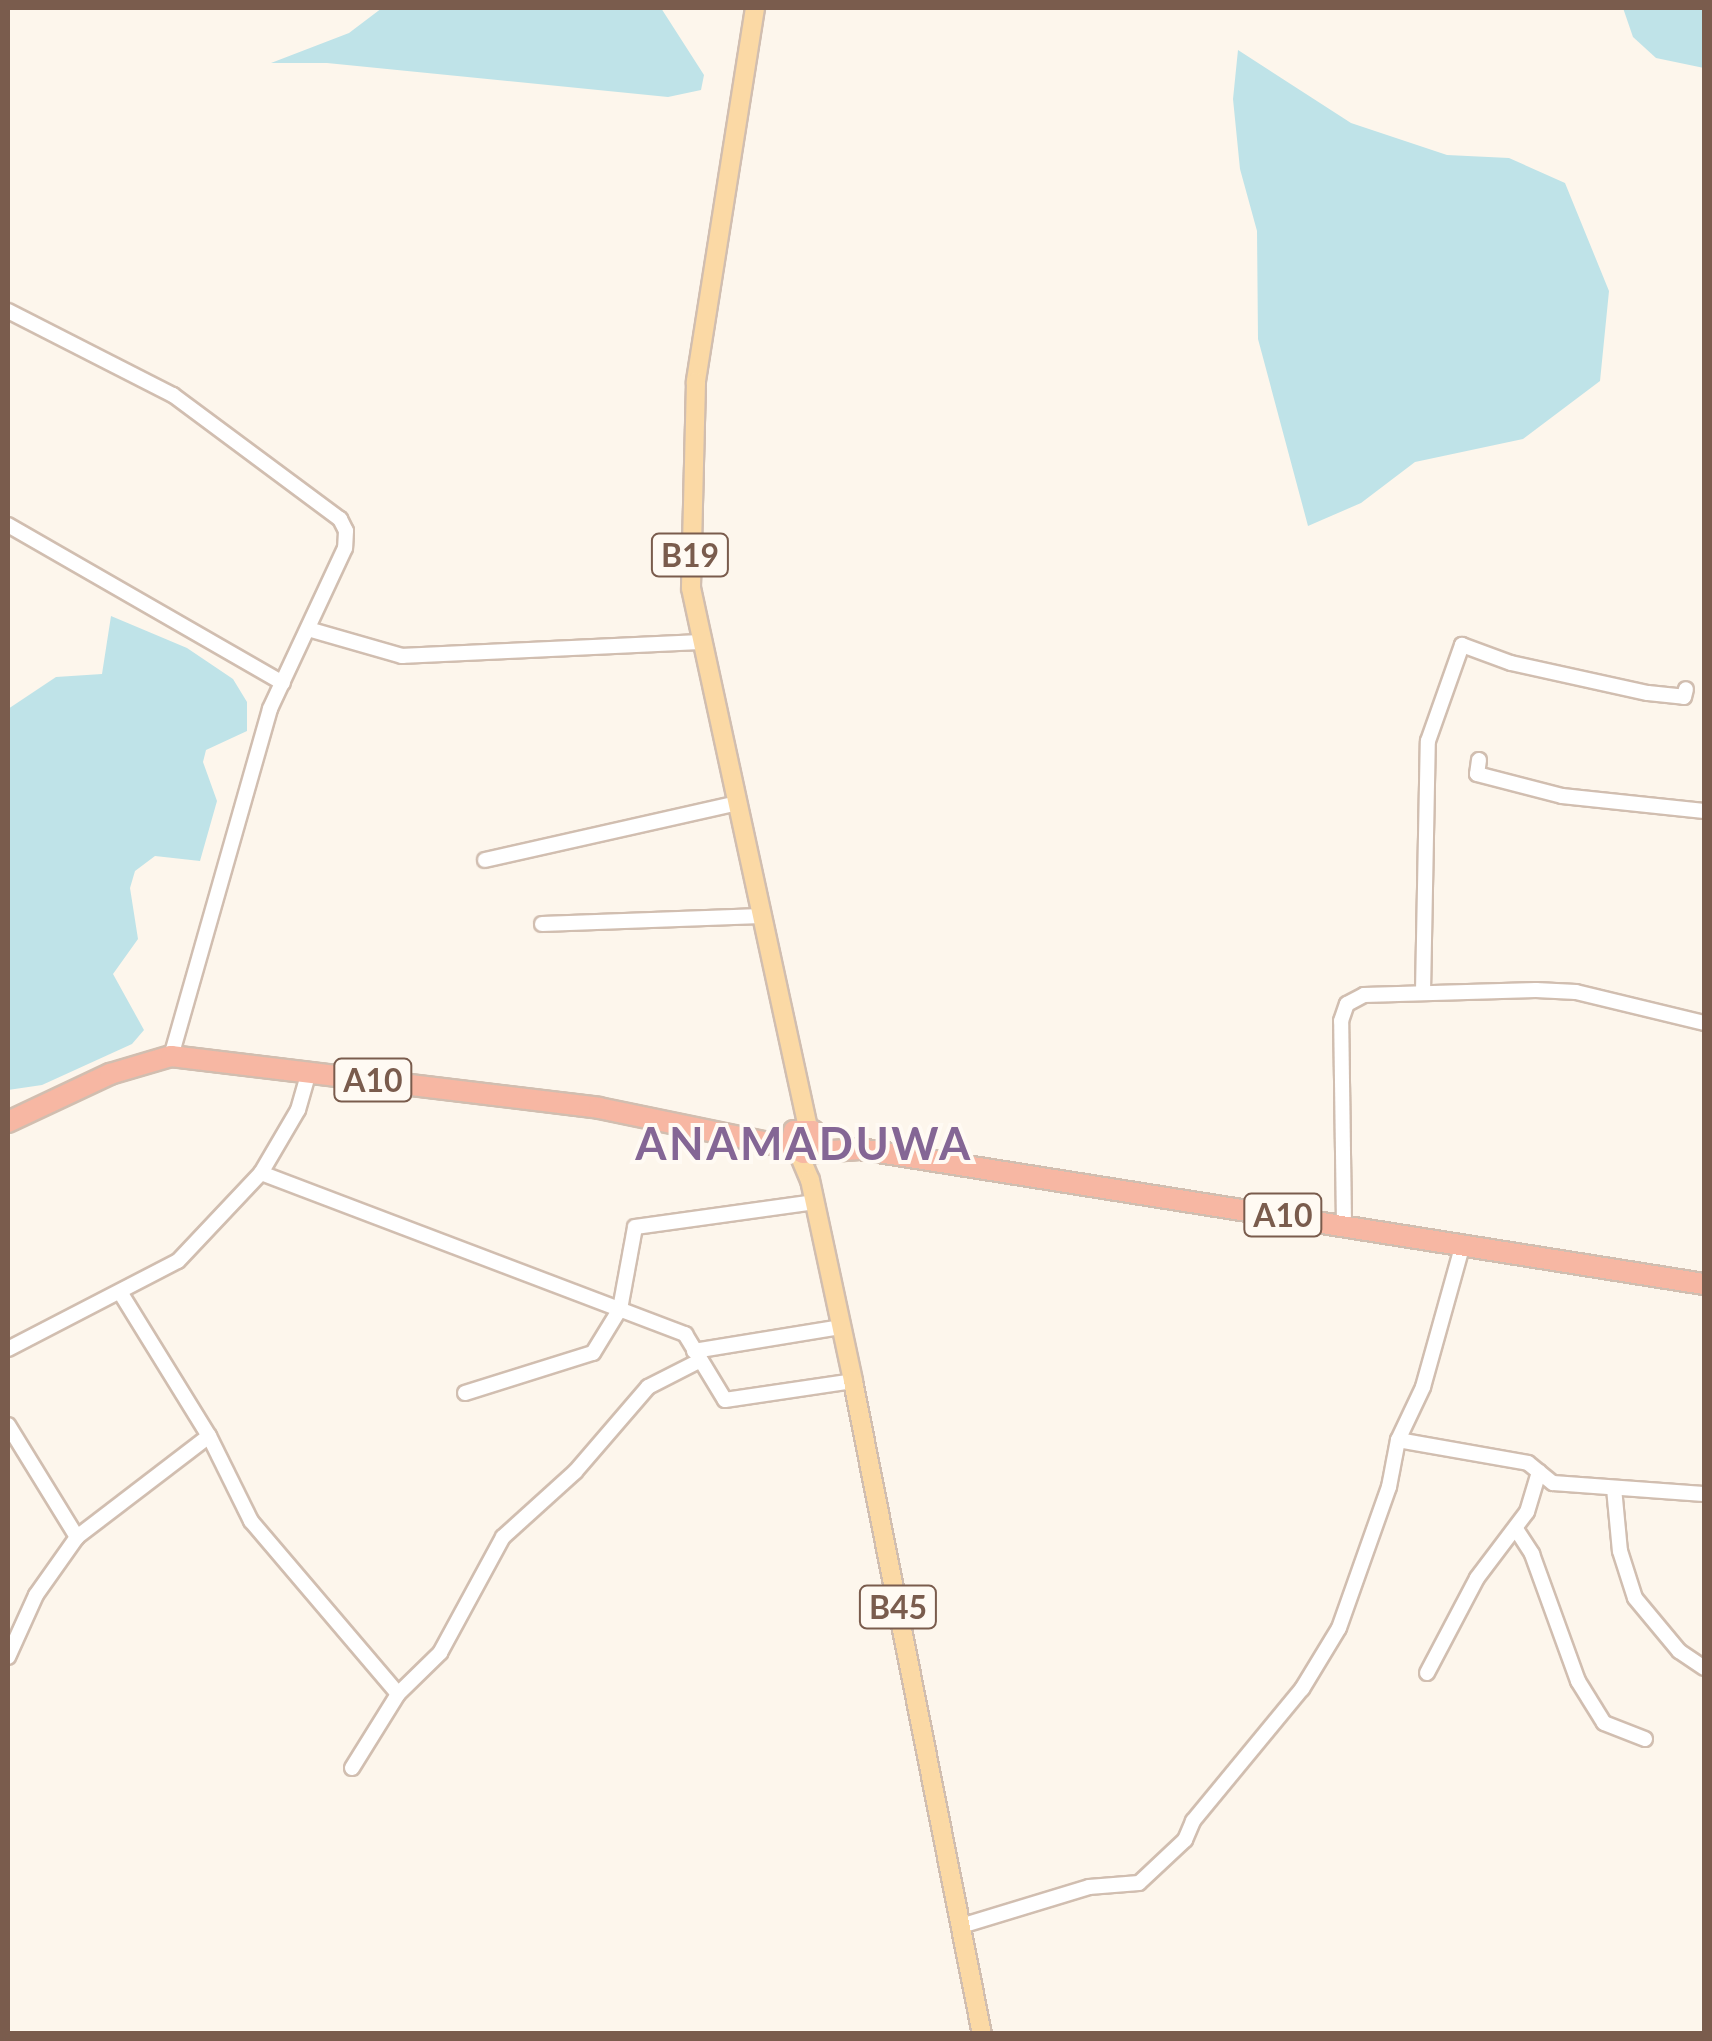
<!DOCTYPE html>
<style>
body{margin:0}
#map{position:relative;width:1712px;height:2041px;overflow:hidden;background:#fdf6ec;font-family:Lato,sans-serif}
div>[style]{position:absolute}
.water>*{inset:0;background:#bfe3e8}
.roads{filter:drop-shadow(2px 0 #d1beb0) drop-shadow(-2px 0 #d1beb0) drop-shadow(0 2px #d1beb0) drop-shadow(0 -2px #d1beb0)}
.minor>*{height:14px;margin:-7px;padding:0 7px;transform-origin:7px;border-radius:7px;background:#fff}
.major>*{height:18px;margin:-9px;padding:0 9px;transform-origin:9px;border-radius:9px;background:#fbd9a5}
.highway>*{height:20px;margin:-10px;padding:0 10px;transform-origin:10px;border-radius:10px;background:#f7b7a3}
span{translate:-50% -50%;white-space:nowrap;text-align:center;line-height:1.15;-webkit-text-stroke:8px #fffaf3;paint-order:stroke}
.shield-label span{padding:2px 8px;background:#fffaf3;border:2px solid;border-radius:8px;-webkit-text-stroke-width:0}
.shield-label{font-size:32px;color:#7a5c4d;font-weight:700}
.district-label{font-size:45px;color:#846695;font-weight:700;letter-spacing:2.5px}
.frame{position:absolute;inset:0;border:10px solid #7a5c4d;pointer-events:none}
</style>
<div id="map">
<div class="water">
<i style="clip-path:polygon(382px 8px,661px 8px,704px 75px,701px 90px,668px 97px,327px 63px,271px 63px,349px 33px)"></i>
<i style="clip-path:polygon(1623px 8px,1704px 8px,1704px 68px,1656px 58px,1633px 37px)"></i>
<i style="clip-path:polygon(1238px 50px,1351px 123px,1447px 155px,1509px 158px,1565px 183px,1609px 291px,1600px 381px,1523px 439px,1415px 462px,1361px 503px,1308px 526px,1258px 339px,1257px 231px,1240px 169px,1233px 99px)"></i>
<i style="clip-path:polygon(111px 616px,187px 648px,233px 679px,247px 702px,247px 731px,206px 750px,203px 762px,217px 801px,200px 861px,155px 856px,135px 871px,130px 888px,138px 939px,113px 974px,144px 1030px,132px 1044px,42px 1085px,8px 1090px,8px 709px,56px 677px,102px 674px)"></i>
</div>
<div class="roads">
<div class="minor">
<i style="left:8px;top:311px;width:185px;rotate:27deg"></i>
<i style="left:173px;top:395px;width:208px;rotate:36.6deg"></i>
<i style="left:340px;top:519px;width:13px;rotate:63deg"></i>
<i style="left:346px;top:531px;width:17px;rotate:93deg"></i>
<i style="left:345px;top:548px;width:178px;rotate:115deg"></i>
<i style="left:270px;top:709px;width:361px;rotate:105.9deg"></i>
<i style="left:8px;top:525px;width:317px;rotate:29.9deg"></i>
<i style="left:308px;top:629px;width:98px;rotate:16deg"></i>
<i style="left:402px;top:656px;width:297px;rotate:-2.7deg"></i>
<i style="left:1479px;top:760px;width:14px;rotate:98deg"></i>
<i style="left:1477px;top:774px;width:88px;rotate:14.5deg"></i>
<i style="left:1562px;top:796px;width:143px;rotate:6deg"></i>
<i style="left:485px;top:860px;width:255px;rotate:-12.7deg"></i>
<i style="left:542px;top:924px;width:219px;rotate:-2.1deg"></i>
<i style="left:1423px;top:992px;width:251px;rotate:-88.9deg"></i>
<i style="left:1428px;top:741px;width:102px;rotate:-70.5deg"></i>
<i style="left:1462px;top:645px;width:52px;rotate:20.2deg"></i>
<i style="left:1511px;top:663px;width:140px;rotate:12.4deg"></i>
<i style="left:1648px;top:693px;width:36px;rotate:6deg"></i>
<i style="left:1684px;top:697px;width:8px;rotate:-76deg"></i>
<i style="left:261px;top:1173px;width:454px;rotate:20.8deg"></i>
<i style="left:685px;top:1334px;width:77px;rotate:58.8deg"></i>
<i style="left:725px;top:1400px;width:129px;rotate:-8.4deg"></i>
<i style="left:1344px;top:1224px;width:203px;rotate:-90.8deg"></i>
<i style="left:1341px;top:1021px;width:18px;rotate:-71deg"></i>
<i style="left:1347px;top:1004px;width:19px;rotate:-28deg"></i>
<i style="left:1364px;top:995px;width:172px;rotate:-1.7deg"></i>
<i style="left:1536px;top:990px;width:40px;rotate:2.9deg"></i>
<i style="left:1576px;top:992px;width:132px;rotate:13.6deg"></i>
<i style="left:120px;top:1292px;width:169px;rotate:58.3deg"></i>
<i style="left:209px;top:1436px;width:95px;rotate:63.7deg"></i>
<i style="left:251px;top:1521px;width:227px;rotate:49.6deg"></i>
<i style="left:8px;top:1349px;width:191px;rotate:-27.4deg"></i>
<i style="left:178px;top:1261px;width:121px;rotate:-46.7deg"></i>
<i style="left:261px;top:1173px;width:73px;rotate:-59.6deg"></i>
<i style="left:298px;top:1110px;width:40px;rotate:-74deg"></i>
<i style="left:694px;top:1351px;width:148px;rotate:-9.3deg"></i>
<i style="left:465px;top:1393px;width:134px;rotate:-17.4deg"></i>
<i style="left:593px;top:1353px;width:52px;rotate:-58.5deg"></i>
<i style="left:620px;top:1309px;width:83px;rotate:-79.6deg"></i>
<i style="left:635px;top:1227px;width:182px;rotate:-7.9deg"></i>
<i style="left:8px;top:1425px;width:132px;rotate:58.4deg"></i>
<i style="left:1398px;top:1440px;width:132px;rotate:10deg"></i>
<i style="left:1528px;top:1463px;width:32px;rotate:39deg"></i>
<i style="left:1553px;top:1483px;width:151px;rotate:4.2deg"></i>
<i style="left:1614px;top:1488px;width:63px;rotate:84.6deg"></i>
<i style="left:1620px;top:1551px;width:49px;rotate:72.3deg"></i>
<i style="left:1635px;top:1598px;width:69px;rotate:50.3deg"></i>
<i style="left:1679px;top:1651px;width:30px;rotate:34deg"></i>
<i style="left:1516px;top:1529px;width:30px;rotate:57deg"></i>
<i style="left:1532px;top:1554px;width:135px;rotate:70.1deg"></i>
<i style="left:1578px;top:1681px;width:49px;rotate:58.2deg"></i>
<i style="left:1604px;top:1723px;width:44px;rotate:21.3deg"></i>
<i style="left:8px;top:1657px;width:68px;rotate:-65.7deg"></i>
<i style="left:36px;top:1595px;width:71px;rotate:-54.7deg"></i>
<i style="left:77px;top:1537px;width:166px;rotate:-37.4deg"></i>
<i style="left:1427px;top:1673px;width:107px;rotate:-62.2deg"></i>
<i style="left:1477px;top:1578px;width:83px;rotate:-52.9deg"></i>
<i style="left:1527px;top:1512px;width:42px;rotate:-73.3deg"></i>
<i style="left:352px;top:1768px;width:87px;rotate:-58.1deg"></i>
<i style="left:398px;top:1694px;width:59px;rotate:-44.3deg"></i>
<i style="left:440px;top:1653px;width:132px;rotate:-61.5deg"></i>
<i style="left:503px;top:1537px;width:97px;rotate:-42.1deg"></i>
<i style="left:575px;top:1472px;width:112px;rotate:-49.3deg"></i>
<i style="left:648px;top:1387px;width:57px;rotate:-27deg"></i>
<i style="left:961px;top:1926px;width:134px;rotate:-16.9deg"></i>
<i style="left:1089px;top:1887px;width:50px;rotate:-4.6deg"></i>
<i style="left:1139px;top:1883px;width:63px;rotate:-43.1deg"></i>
<i style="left:1185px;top:1840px;width:21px;rotate:-67deg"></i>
<i style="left:1193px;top:1821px;width:171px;rotate:-50.5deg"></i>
<i style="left:1302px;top:1689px;width:71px;rotate:-58.8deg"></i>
<i style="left:1339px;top:1628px;width:150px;rotate:-70.5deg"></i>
<i style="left:1389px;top:1487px;width:48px;rotate:-79.2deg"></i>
<i style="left:1398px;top:1440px;width:59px;rotate:-64.7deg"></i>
<i style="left:1423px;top:1387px;width:148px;rotate:-74.4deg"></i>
</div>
<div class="major">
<i style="left:755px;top:8px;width:379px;rotate:99deg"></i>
<i style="left:696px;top:382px;width:206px;rotate:91.4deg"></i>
<i style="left:691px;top:588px;width:553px;rotate:77.77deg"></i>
<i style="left:798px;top:1152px;width:30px;rotate:67deg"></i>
<i style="left:810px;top:1180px;width:206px;rotate:77.9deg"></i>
<i style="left:853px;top:1381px;width:666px;rotate:78.83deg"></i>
</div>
<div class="highway">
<i style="left:8px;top:1122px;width:113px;rotate:-25.2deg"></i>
<i style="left:110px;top:1074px;width:64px;rotate:-16.4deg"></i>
<i style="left:171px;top:1056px;width:431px;rotate:6.9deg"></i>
<i style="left:599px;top:1108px;width:198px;rotate:11.7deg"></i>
<i style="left:812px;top:1149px;width:18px;rotate:-87deg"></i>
<i style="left:813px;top:1131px;width:19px;rotate:180deg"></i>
<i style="left:794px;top:1131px;width:14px;rotate:102deg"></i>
<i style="left:791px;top:1145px;width:14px;rotate:34deg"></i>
<i style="left:803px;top:1153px;width:57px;rotate:-4deg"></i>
<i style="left:860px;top:1149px;width:855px;rotate:9.09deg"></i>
</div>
</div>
<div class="shield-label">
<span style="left:690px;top:555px">B19</span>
<span style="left:373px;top:1080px">A10</span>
<span style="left:1283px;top:1215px">A10</span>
<span style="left:898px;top:1607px">B45</span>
</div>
<div class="district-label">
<span style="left:804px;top:1144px">ANAMADUWA</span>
</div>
<div class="frame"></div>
</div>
